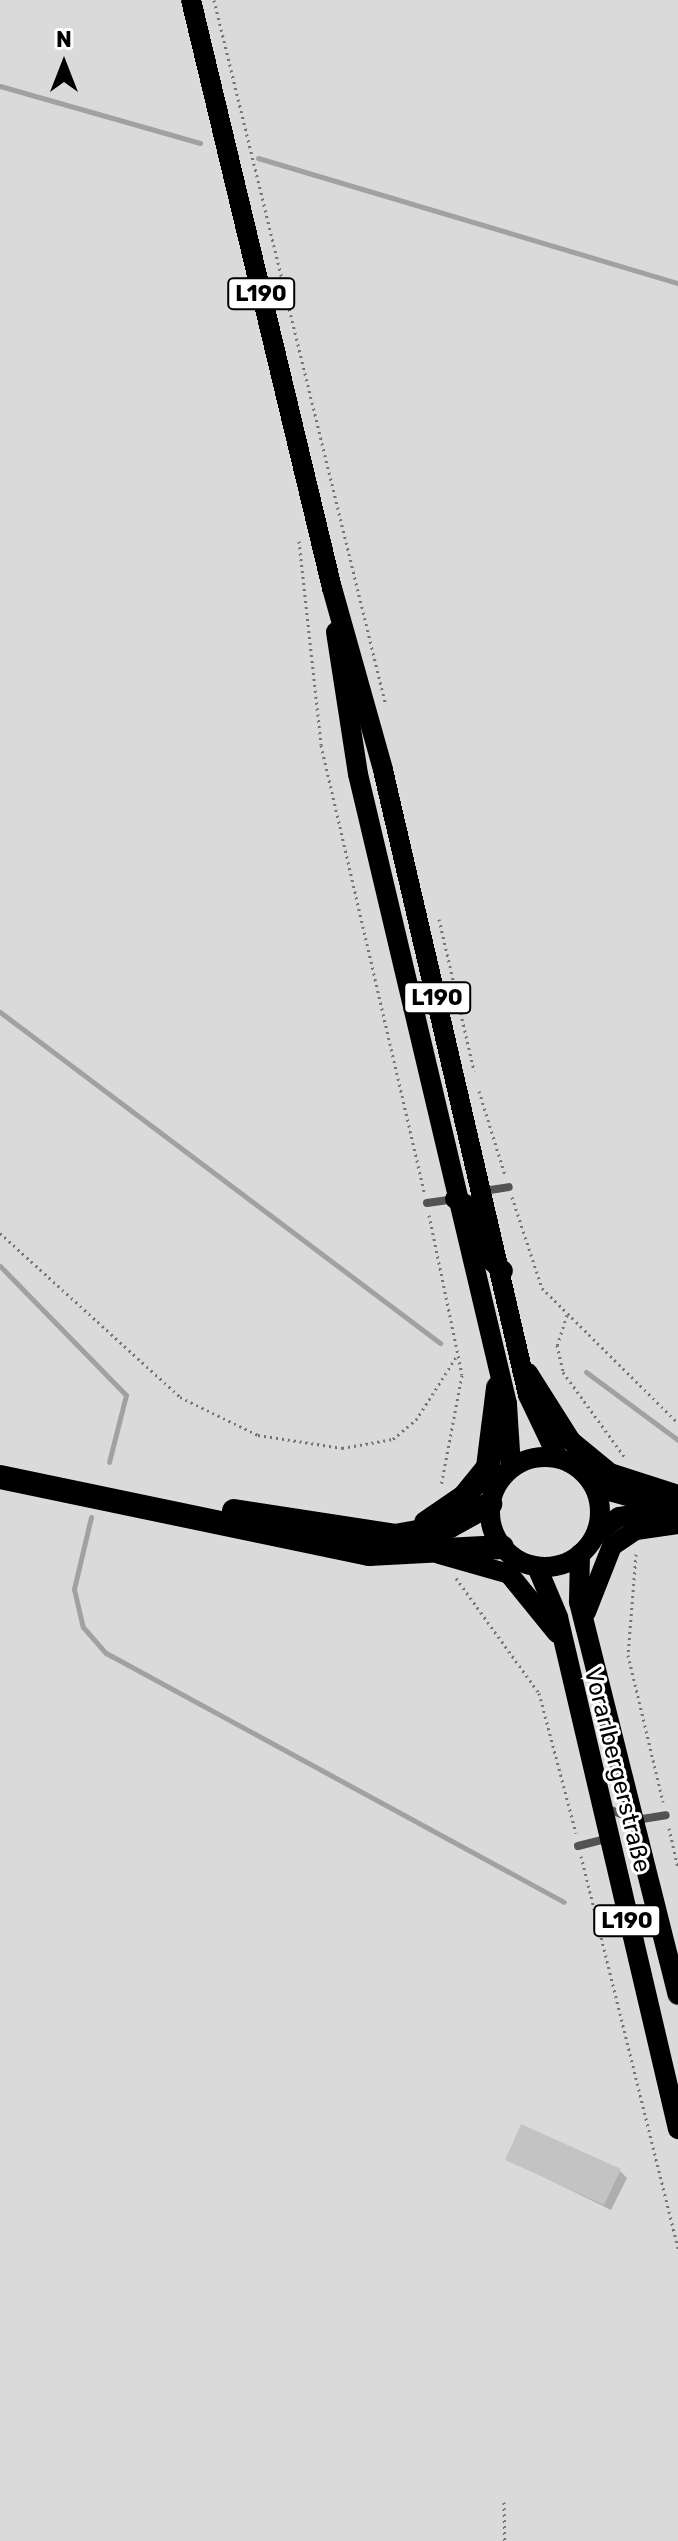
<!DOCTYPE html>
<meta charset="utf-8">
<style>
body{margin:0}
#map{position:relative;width:678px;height:2541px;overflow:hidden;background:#fff;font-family:Rubik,sans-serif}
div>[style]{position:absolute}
.green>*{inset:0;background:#dadada}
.shadow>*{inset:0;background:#0003}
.stream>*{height:5px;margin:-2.5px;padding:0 2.5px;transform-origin:2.5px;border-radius:2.5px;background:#a1a1a1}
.building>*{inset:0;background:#c3c3c3}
.path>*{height:3px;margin-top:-1.5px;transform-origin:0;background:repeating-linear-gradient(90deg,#757575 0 2px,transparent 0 6px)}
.roads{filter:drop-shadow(2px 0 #dbdbdb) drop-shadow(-2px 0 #dbdbdb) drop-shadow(0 2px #dbdbdb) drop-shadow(0 -2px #dbdbdb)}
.service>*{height:8px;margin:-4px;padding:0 4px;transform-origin:4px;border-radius:4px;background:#535353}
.primary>*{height:20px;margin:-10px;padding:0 10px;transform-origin:10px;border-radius:10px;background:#000}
.primary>.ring{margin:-10px;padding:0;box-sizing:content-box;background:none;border:20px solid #000;border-radius:50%}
.motorway>*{height:24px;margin:-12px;padding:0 12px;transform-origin:12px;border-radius:12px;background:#000}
span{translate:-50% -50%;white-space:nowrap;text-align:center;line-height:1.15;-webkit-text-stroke:6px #fff;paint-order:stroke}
.shield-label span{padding:2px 6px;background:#fff;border:2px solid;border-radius:6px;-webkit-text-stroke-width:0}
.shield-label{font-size:22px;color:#000;font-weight:700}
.street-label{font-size:24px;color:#000}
.north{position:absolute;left:24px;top:24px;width:80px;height:80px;-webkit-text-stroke:6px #fff;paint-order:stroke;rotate:0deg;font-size:22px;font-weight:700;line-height:32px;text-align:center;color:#000}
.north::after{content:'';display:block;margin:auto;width:28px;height:36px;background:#000;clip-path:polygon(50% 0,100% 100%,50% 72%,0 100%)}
</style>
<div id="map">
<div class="green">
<i style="clip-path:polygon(0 0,678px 0,678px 2541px,0 2541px)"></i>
</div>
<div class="shadow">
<i style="clip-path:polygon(507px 2159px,620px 2171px,627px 2178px,611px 2210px)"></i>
</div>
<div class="stream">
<i style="left:0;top:86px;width:208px;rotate:15.9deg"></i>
<i style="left:258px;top:158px;width:438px;rotate:16.6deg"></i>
<i style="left:0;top:1012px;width:551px;rotate:36.95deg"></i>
<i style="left:0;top:1266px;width:180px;rotate:45.7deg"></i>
<i style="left:126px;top:1395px;width:69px;rotate:104.2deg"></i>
<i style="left:586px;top:1372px;width:114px;rotate:36.5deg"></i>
<i style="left:91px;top:1517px;width:74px;rotate:103.3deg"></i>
<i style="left:74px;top:1589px;width:39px;rotate:77deg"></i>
<i style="left:83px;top:1627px;width:35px;rotate:49deg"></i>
<i style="left:106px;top:1653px;width:521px;rotate:28.53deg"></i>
</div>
<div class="building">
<i style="clip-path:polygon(521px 2124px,621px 2169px,604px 2205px,505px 2160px)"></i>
</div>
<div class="path">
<i style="left:214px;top:0;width:723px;rotate:76.31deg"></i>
<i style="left:299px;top:541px;width:205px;rotate:83.8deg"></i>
<i style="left:321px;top:745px;width:459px;rotate:77deg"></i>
<i style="left:439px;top:919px;width:156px;rotate:77deg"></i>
<i style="left:479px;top:1091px;width:88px;rotate:72.8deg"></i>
<i style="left:512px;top:1197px;width:96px;rotate:71.8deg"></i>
<i style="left:542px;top:1288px;width:192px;rotate:44.8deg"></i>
<i style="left:429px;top:1215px;width:163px;rotate:78.3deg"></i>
<i style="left:462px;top:1375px;width:113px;rotate:100.7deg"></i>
<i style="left:0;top:1233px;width:244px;rotate:42.3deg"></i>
<i style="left:180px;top:1397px;width:87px;rotate:26deg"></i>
<i style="left:258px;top:1435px;width:85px;rotate:8.8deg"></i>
<i style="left:342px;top:1448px;width:52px;rotate:-10deg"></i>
<i style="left:393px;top:1439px;width:30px;rotate:-40deg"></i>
<i style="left:416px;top:1420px;width:78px;rotate:-57.5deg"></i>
<i style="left:567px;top:1315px;width:32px;rotate:108deg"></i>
<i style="left:557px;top:1345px;width:28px;rotate:77deg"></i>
<i style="left:563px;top:1372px;width:107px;rotate:54.1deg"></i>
<i style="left:636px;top:1554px;width:101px;rotate:94.5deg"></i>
<i style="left:628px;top:1655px;width:151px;rotate:76.6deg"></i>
<i style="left:456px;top:1578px;width:142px;rotate:54.2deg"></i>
<i style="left:539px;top:1693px;width:145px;rotate:75.2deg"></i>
<i style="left:669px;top:1828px;width:41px;rotate:77.3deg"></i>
<i style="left:581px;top:1856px;width:405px;rotate:76.1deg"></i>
<i style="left:504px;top:2502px;width:39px;rotate:89deg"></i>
</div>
<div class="roads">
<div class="service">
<i style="left:484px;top:1191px;width:25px;rotate:-9deg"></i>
<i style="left:427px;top:1203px;width:27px;rotate:-8deg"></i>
<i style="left:608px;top:1809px;width:30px;rotate:21deg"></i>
<i style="left:636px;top:1820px;width:30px;rotate:-9deg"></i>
<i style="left:578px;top:1846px;width:30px;rotate:-14deg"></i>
</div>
<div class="primary">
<i style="left:191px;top:0;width:605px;rotate:76.52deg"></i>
<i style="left:332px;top:588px;width:189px;rotate:74.3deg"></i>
<i style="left:383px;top:770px;width:642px;rotate:76.94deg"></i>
<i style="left:528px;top:1395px;width:70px;rotate:64.5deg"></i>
<i style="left:336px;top:632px;width:144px;rotate:81.2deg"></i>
<i style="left:358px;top:774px;width:647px;rotate:76.69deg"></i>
<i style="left:507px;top:1404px;width:64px;rotate:86.4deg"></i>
<i style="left:455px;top:1199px;width:18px;rotate:27deg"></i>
<i style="left:471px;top:1207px;width:49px;rotate:75.7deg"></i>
<i style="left:483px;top:1254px;width:26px;rotate:40deg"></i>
<i style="left:528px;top:1373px;width:80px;rotate:57.7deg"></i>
<i style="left:571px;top:1441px;width:50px;rotate:39.4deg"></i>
<i style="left:610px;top:1473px;width:71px;rotate:17.9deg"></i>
<i class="ring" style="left:490px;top:1457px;width:90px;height:90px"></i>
<i style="left:595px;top:1487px;width:86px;rotate:15.5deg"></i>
<i style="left:597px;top:1533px;width:27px;rotate:-36deg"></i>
<i style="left:619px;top:1517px;width:44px;rotate:-10.5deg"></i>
<i style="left:439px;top:1554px;width:73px;rotate:15.9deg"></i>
<i style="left:509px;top:1574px;width:76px;rotate:50.9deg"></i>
<i style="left:580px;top:1554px;width:48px;rotate:91.2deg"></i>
<i style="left:579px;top:1602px;width:405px;rotate:75.9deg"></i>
<i style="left:537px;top:1567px;width:54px;rotate:67.2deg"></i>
<i style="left:558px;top:1617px;width:526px;rotate:76.81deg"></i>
<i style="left:586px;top:1612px;width:71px;rotate:-68.5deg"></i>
<i style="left:612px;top:1546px;width:29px;rotate:-34deg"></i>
<i style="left:636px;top:1530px;width:42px;rotate:-8.1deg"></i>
</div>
<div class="motorway">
<i style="left:0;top:1477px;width:377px;rotate:11.8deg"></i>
<i style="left:369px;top:1554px;width:133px;rotate:-3deg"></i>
<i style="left:234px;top:1511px;width:163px;rotate:8.8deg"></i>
<i style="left:395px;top:1536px;width:56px;rotate:-10.3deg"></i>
<i style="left:450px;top:1526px;width:46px;rotate:-28.8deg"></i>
<i style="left:426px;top:1523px;width:46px;rotate:-34.4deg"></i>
<i style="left:464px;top:1497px;width:38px;rotate:-51deg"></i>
<i style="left:488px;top:1467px;width:80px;rotate:-82.8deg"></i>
</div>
</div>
<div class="shield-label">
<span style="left:261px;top:294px">L190</span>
<span style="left:437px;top:998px">L190</span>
<span style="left:627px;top:1921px">L190</span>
</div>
<div class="street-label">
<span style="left:617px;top:1770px;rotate:76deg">Vorarlbergerstraße</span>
</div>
<div class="north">N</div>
</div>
